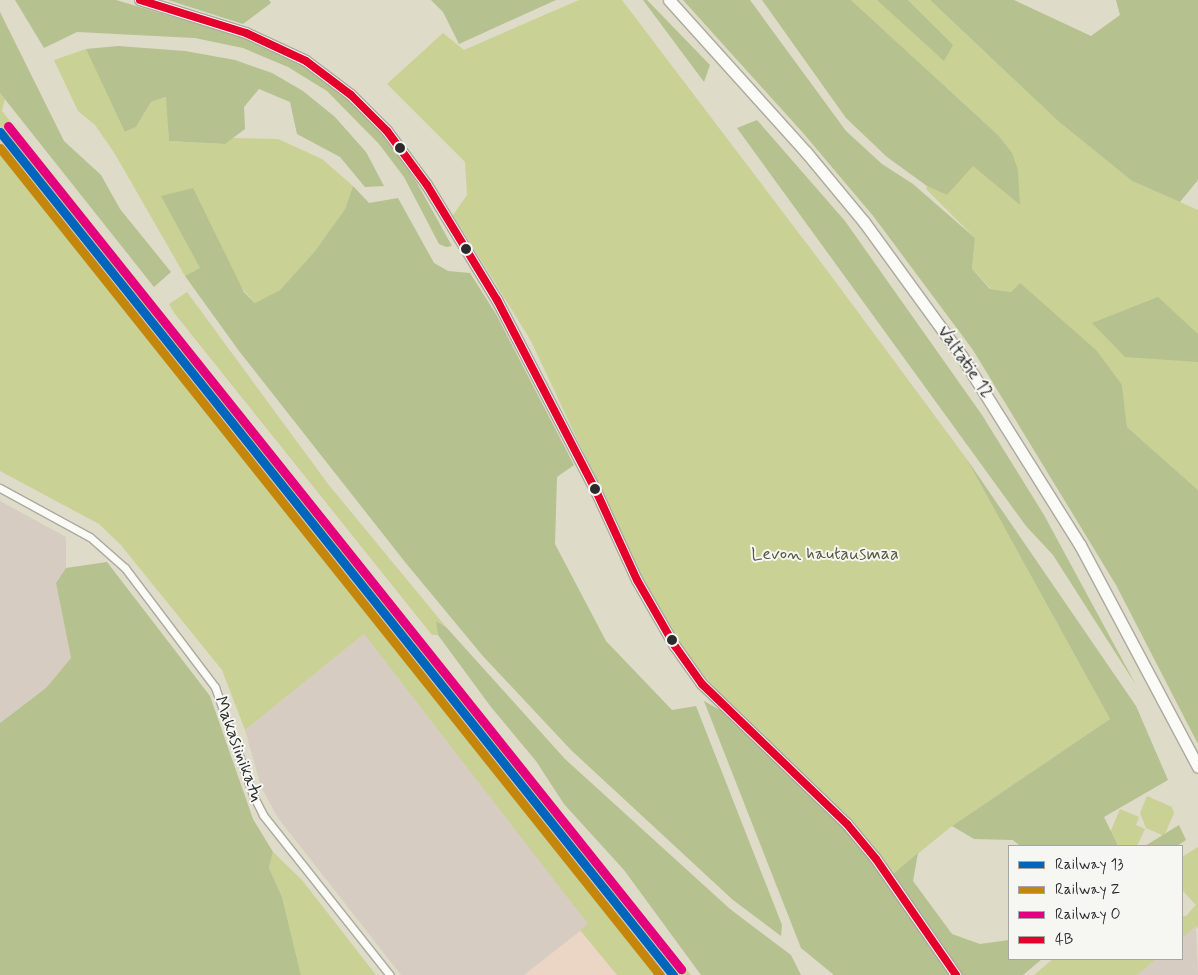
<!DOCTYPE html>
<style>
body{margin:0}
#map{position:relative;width:1198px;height:975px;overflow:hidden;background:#dedbc8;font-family:Mynerve,sans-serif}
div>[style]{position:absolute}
.built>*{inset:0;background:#ebd6c5}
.industrial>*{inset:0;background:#d7ccc2}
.green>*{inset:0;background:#cad194}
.forest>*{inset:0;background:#b5c18e}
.roads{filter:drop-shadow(1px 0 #abaa9e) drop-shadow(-1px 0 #abaa9e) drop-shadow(0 1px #abaa9e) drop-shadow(0 -1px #abaa9e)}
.minor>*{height:7px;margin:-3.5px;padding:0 3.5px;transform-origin:3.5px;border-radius:3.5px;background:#fafaf7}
.secondary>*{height:10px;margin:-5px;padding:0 5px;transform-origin:5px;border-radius:5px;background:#fafaf7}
.trunk>*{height:11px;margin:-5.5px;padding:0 5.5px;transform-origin:5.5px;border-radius:5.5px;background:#fafaf7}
.bus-1>*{height:8px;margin:-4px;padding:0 4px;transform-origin:4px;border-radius:4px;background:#e4002b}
.rail-1>*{height:9px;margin:-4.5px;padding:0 4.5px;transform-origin:4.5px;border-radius:4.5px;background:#0065bd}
.rail-2>*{height:9px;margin:-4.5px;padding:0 4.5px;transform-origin:4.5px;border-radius:4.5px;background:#c4870b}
.rail-3>*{height:9px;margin:-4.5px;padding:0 4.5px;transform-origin:4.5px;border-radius:4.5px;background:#e5007d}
.dots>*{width:14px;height:14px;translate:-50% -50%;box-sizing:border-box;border:2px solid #f6f6f2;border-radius:50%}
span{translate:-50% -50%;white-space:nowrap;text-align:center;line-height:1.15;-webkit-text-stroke:4px #f6f6f2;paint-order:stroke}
.street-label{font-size:18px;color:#2b2b2b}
.park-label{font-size:18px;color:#565a3e}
.legend{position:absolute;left:1008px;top:845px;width:175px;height:115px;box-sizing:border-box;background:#f6f6f2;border:1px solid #a5a5a2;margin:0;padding:6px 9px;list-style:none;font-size:15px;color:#2b2b2b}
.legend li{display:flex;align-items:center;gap:10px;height:25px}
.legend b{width:25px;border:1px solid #a5a5a2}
</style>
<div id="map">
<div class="built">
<i style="clip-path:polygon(580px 930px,617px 975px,524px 975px)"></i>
</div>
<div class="industrial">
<i style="clip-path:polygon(0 125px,300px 501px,679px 975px,663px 975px,222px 426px,0 145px)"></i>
<i style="clip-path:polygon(0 501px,66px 537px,66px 568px,56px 583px,71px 658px,46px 688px,0 723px)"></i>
<i style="clip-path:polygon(364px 634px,589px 924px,524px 975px,401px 975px,278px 818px,261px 787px,245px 730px)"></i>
<i style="clip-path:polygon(1196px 926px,1198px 975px,1137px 975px,1156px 959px,1182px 959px,1182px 938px)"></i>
</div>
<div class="green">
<i style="clip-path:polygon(579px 0,622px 0,829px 273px,966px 458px,1110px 719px,952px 826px,893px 874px,851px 821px,737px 712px,693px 664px,680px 645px,640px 573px,531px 341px,453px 215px,467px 195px,465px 162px,387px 84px,443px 33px,464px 50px)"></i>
<i style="clip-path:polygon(851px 0,877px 0,946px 54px,952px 45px,908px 0,930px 0,1058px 121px,1132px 181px,1198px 210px,1198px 490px,1127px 427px,1122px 385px,1020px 284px,1011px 292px,991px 289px,972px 269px,975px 238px,926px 189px,927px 186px,947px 195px,973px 165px,1019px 204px,1018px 170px,998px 135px)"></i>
<i style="clip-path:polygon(86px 49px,126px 132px,136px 127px,151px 102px,167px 97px,169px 141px,224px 144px,232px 138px,278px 139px,322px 159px,353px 186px,345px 209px,315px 251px,280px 290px,255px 303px,162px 196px,201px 268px,185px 276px,115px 154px,95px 125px,78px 111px,54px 60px)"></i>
<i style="clip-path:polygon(0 93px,5px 99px,2px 111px,691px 975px,679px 975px,0 125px)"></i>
<i style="clip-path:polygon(0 145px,222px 426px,663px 975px,617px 975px,580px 930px,588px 924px,364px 634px,245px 730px,222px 670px,120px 544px,99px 524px,0 471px)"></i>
<i style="clip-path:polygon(187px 292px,328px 484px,446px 627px,436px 621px,438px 635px,432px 635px,175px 314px,169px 304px)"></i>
<i style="clip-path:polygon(1147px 796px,1172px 807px,1174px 813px,1164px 836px,1146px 828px,1140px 813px)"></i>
<i style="clip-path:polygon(1120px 809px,1139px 817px,1136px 825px,1145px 829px,1137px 846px,1122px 846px,1107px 840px)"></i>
<i style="clip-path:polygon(1198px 847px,1198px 929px,1196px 926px,1182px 938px,1182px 916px,1186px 916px,1196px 905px,1182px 890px,1182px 857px)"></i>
<i style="clip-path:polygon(273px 852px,302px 880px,376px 975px,301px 975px,282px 897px,269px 868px)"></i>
<i style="clip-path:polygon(1053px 959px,1156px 959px,1137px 975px,1034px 975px)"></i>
</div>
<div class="forest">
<i style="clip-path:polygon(15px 0,116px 0,245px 38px,290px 58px,328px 82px,363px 113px,392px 146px,417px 183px,452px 246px,446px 247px,439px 244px,404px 177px,379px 144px,327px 91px,288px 67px,243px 48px,195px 38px,77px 32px,44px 48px)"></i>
<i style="clip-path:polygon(168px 0,269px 0,271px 3px,243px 24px)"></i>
<i style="clip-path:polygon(431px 0,556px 0,459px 44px,443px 12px)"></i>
<i style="clip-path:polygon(643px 0,647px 0,710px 65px,704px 82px)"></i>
<i style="clip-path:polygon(683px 0,750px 0,846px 131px,882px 164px,913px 184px,975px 238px,972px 269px,990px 289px,1011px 292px,1020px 283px,1096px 350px,1122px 385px,1127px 427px,1198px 490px,1198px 744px,1116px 585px,973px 350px,874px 217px,804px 134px)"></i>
<i style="clip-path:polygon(762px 0,851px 0,998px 135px,1012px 153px,1018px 170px,1020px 205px,973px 166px,947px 195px,927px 186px,887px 157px,846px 118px)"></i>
<i style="clip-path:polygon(877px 0,908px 0,953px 45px,944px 61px)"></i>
<i style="clip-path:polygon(930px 0,1014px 0,1091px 36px,1120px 15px,1116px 0,1198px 0,1198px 180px,1180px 202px,1132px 181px,1058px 121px)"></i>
<i style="clip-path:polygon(0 12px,64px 141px,101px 175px,120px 209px,171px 272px,154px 287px,0 93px)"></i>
<i style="clip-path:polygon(118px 46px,185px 51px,235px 60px,272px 73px,303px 91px,335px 117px,366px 152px,384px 186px,365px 187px,340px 157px,297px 134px,290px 102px,259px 89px,244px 107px,245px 129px,225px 144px,169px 141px,166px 97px,151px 102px,136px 127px,125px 132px,86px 49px)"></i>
<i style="clip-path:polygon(757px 120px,845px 221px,982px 415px,1044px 515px,1136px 685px,1053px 555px,1026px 526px,737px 128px)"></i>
<i style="clip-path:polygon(353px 186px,369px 203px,398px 198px,434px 263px,448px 271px,470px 273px,496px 314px,574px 465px,557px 477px,555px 544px,606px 641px,672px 710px,696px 706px,782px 925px,781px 936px,733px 900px,571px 750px,482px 655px,405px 562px,239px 351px,185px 276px,200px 268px,161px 196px,193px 188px,244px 292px,255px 303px,280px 290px,315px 251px,345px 209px)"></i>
<i style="clip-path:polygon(1158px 297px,1198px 334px,1198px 362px,1125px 357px,1092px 323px)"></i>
<i style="clip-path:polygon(966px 458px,1136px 706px,1168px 780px,1104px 817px,1118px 846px,1020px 846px,1013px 840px,974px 839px,952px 826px,1110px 719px)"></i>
<i style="clip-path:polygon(107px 562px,210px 696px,253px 819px,273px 852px,269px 868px,282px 897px,301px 975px,0 975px,0 723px,46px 688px,71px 658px,56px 583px,66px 568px)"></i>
<i style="clip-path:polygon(436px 621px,446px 627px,565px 759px,730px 909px,791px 955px,801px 975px,701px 975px,624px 870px,564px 804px,536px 761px,491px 707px,438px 635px)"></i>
<i style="clip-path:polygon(704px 701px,727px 714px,843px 827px,871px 861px,949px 975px,834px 975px,801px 948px)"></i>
<i style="clip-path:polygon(1179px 825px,1186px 840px,1177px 846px,1145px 846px)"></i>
<i style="clip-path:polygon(918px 853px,913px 881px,952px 934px,980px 944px,1009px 940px,1009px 959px,1042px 959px,1023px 975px,962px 975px,893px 874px)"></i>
</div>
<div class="roads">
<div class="minor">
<i style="left:0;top:488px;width:102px;rotate:28.6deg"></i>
<i style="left:90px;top:537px;width:47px;rotate:41.5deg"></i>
<i style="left:125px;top:568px;width:149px;rotate:52.9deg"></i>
<i style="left:215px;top:687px;width:114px;rotate:70.6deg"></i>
<i style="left:253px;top:795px;width:22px;rotate:63deg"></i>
<i style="left:263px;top:815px;width:204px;rotate:51.6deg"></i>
</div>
<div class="secondary">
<i style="left:140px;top:0;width:111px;rotate:17.3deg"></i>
<i style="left:246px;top:33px;width:66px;rotate:25deg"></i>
<i style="left:306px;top:61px;width:56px;rotate:37.1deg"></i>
<i style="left:351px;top:95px;width:51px;rotate:45deg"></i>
<i style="left:387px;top:131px;width:67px;rotate:53.5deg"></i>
<i style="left:427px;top:185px;width:135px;rotate:58.7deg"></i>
<i style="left:497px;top:300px;width:217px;rotate:62.6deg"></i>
<i style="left:597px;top:493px;width:96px;rotate:65.3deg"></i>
<i style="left:637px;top:580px;width:76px;rotate:60.1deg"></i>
<i style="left:675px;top:646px;width:47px;rotate:54.6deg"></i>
<i style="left:702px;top:684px;width:202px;rotate:44deg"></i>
<i style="left:847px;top:824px;width:45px;rotate:50.4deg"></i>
<i style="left:876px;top:859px;width:141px;rotate:55.4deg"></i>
</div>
<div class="trunk">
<i style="left:669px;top:0;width:205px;rotate:48deg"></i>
<i style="left:806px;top:152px;width:91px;rotate:50.4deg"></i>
<i style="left:864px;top:222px;width:167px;rotate:54deg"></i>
<i style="left:962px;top:357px;width:222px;rotate:57.9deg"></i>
<i style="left:1080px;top:545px;width:251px;rotate:62deg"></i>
</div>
</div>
<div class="bus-1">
<i style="left:140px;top:0;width:111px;rotate:17.3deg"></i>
<i style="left:246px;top:33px;width:66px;rotate:25deg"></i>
<i style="left:306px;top:61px;width:56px;rotate:37.1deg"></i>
<i style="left:351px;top:95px;width:51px;rotate:45deg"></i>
<i style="left:387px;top:131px;width:67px;rotate:53.5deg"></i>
<i style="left:427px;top:185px;width:135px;rotate:58.7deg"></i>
<i style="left:497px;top:300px;width:217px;rotate:62.6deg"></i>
<i style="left:597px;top:493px;width:96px;rotate:65.3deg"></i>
<i style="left:637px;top:580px;width:76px;rotate:60.1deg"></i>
<i style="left:675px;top:646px;width:47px;rotate:54.6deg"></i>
<i style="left:702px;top:684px;width:202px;rotate:44deg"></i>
<i style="left:847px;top:824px;width:45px;rotate:50.4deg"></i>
<i style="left:876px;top:859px;width:141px;rotate:55.4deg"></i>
</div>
<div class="rail-1">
<i style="left:0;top:132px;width:1079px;rotate:51.4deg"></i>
</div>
<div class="rail-2">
<i style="left:0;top:148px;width:1058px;rotate:51.41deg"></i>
</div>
<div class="rail-3">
<i style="left:8px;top:126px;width:1079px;rotate:51.4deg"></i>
</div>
<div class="dots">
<i style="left:400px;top:148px;background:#2b2b2b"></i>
<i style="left:466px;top:249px;background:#2b2b2b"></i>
<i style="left:595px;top:489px;background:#2b2b2b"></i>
<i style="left:672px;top:640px;background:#2b2b2b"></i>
</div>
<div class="street-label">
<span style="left:965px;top:362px;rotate:55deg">Valtatie 12</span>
<span style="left:238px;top:749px;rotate:70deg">Makasiinikatu</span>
</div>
<div class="park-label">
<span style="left:825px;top:554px">Levon hautausmaa</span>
</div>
<ul class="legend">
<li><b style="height:6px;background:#0065bd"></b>Railway 13</li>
<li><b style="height:6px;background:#c4870b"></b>Railway Z</li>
<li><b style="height:6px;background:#e5007d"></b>Railway O</li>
<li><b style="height:6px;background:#e4002b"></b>4B</li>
</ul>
</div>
